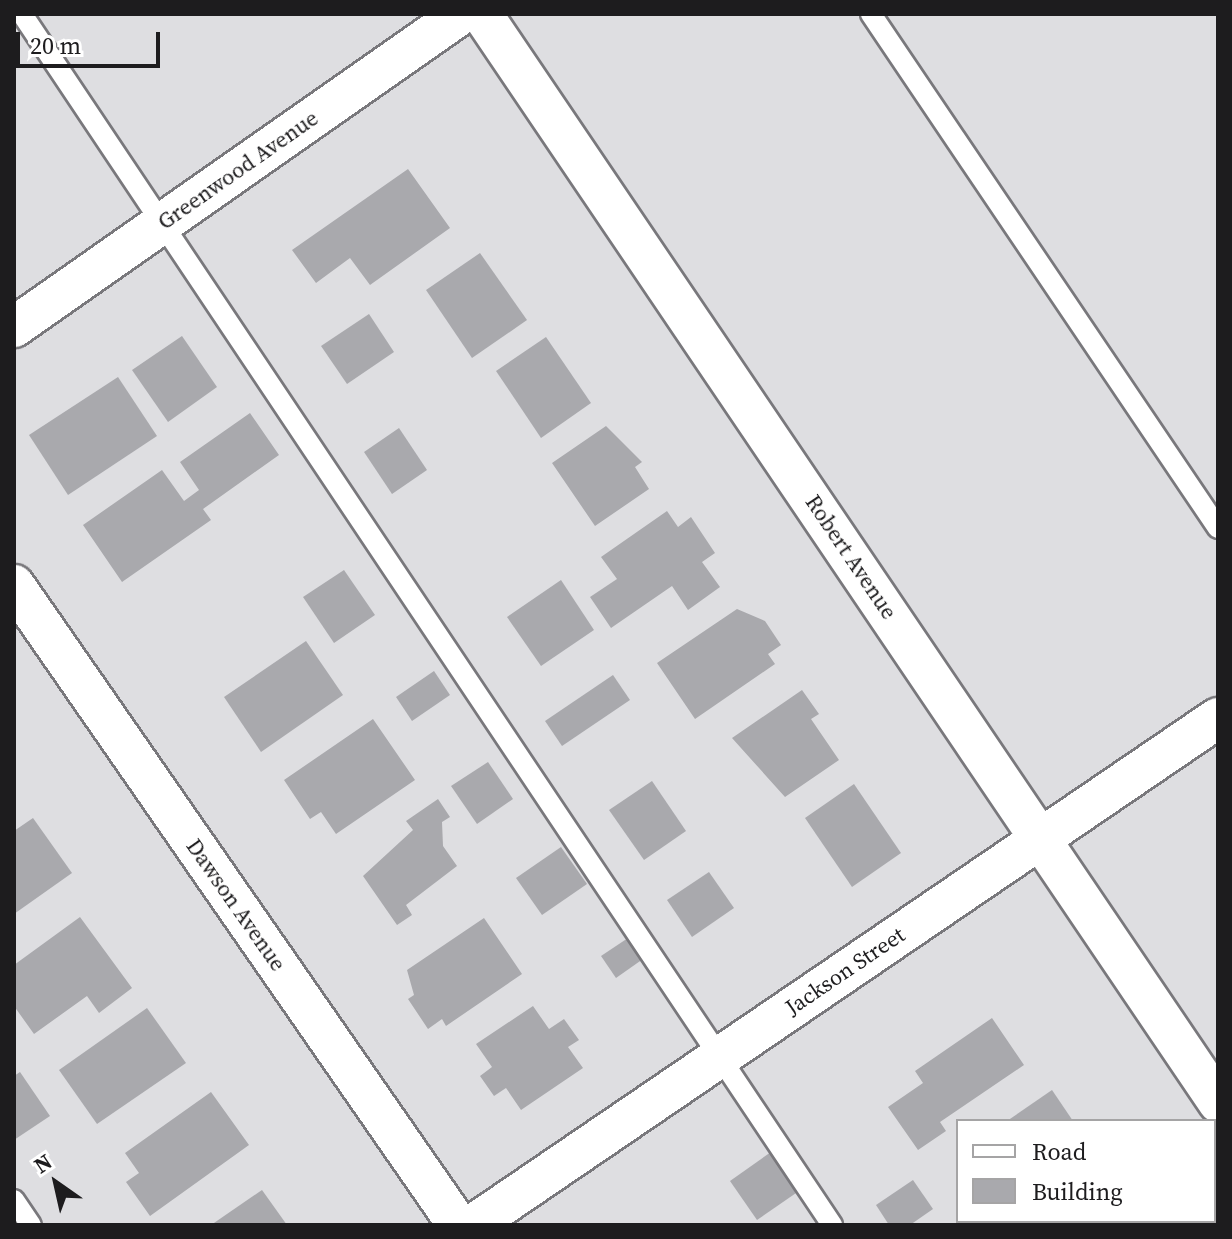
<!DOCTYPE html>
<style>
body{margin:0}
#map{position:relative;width:1232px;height:1239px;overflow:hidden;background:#dedee1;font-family:"Source Serif 4",serif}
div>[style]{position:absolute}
.building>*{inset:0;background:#a9a9ad}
.roads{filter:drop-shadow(2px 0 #79787c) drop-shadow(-2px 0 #79787c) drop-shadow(0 2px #79787c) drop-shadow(0 -2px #79787c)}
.service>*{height:20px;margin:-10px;padding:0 10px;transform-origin:10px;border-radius:10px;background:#fff}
.minor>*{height:40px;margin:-20px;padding:0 20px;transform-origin:20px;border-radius:20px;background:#fff}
span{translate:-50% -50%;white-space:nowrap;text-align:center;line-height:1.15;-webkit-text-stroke:8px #fff;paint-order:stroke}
.street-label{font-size:22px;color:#1d1c1e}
.frame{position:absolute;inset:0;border:16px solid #1d1c1e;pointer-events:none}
.legend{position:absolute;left:956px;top:1119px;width:260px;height:104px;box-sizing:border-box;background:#fff;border:2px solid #a5a4a5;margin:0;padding:10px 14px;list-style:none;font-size:24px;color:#1d1c1e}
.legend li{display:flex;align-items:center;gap:16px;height:40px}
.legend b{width:40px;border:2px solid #a5a4a5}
.north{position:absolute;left:16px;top:1143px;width:80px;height:80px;-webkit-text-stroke:6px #fff;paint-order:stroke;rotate:326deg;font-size:22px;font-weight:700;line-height:32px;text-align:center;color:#1d1c1e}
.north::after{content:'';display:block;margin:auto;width:28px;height:36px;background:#1d1c1e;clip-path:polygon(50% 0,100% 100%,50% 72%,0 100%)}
.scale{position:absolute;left:16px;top:32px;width:144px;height:36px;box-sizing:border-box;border:4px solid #1d1c1e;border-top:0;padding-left:10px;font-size:24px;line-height:28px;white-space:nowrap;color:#1d1c1e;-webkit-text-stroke:6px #fff;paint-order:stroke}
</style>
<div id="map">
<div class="building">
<i style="clip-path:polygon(408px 169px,450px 228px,370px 285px,350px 258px,316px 283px,292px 250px)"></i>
<i style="clip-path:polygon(480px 253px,527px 320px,472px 358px,426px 290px)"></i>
<i style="clip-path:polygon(369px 314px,394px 352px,347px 384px,321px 346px)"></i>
<i style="clip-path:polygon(182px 336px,217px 387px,168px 422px,132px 370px)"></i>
<i style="clip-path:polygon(546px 337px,591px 403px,541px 438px,496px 371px)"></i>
<i style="clip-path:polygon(118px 377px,157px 436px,68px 495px,29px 435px)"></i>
<i style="clip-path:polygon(250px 413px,279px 455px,203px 509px,211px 520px,122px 582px,83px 525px,162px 470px,184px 501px,199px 490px,180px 462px)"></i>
<i style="clip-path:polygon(606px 426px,642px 462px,635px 467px,649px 489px,595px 526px,552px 463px)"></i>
<i style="clip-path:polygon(399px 428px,427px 470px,392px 494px,364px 452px)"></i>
<i style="clip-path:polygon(667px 511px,678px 527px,691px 517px,715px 553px,702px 562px,720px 587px,688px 610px,672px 586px,611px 628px,590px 597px,617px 579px,601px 557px)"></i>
<i style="clip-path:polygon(344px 570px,375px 615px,334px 643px,303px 597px)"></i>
<i style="clip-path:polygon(561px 580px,594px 630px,541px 666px,507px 617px)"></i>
<i style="clip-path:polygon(737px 609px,765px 621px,781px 645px,768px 654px,775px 664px,695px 719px,657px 663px)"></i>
<i style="clip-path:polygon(306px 641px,343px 695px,261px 752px,224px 697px)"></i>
<i style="clip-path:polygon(434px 671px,450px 695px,412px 721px,396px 697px)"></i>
<i style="clip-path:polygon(613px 675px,630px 700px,562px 746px,545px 721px)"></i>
<i style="clip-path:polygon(802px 690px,819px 714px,811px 719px,839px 760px,785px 797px,732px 738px)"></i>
<i style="clip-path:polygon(373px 719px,415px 780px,336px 834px,321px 812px,310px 819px,284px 780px)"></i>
<i style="clip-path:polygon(488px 762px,513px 799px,477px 824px,451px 786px)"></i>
<i style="clip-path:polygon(652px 781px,686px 831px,644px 860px,609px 810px)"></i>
<i style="clip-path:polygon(854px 784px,901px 853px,852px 887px,805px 818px)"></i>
<i style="clip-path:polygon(438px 799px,450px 817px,442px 822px,443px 846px,457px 866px,406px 905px,412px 915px,397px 925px,363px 876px,413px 830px,406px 821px)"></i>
<i style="clip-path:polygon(33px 818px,72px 873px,14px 914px,14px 831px)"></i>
<i style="clip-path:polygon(561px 847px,587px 884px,542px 915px,516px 878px)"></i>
<i style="clip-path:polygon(709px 872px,734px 908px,692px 937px,667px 900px)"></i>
<i style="clip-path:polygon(80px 917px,132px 988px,99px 1013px,87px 996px,34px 1034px,14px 1006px,14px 965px)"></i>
<i style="clip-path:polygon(484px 918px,522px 974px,446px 1026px,442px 1019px,428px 1029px,408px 999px,414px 995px,407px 970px)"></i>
<i style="clip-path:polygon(628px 938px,643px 959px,616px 978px,601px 956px)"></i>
<i style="clip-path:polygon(533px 1006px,549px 1029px,564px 1019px,579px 1040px,568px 1047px,583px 1068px,521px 1110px,506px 1088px,494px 1096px,480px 1076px,492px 1067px,476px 1044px)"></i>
<i style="clip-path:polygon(147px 1008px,186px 1063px,97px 1124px,59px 1070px)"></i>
<i style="clip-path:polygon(992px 1018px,1024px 1065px,940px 1122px,946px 1131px,918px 1150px,888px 1107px,923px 1083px,915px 1071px)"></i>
<i style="clip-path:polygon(20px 1072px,50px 1116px,14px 1140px,14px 1076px)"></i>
<i style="clip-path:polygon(1052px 1090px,1073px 1121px,1007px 1121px)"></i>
<i style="clip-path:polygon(211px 1092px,249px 1145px,150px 1216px,126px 1182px,139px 1173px,125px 1153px)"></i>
<i style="clip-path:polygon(771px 1152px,799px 1191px,757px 1220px,730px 1181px)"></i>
<i style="clip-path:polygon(913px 1180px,933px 1209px,910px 1225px,889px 1225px,876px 1205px)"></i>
<i style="clip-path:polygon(262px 1190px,287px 1225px,211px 1225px)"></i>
<i style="clip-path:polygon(1069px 1221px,1140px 1221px,1143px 1225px,1064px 1225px)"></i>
</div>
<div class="roads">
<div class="service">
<i style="left:22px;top:14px;width:1457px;rotate:56.22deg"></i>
<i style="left:871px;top:14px;width:620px;rotate:55.98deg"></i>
<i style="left:14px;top:1200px;width:30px;rotate:56deg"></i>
</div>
<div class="minor">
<i style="left:482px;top:14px;width:1314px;rotate:55.92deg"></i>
<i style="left:14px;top:327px;width:546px;rotate:-35deg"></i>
<i style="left:14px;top:585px;width:779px;rotate:55.25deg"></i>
<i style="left:473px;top:1225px;width:901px;rotate:-34.24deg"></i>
</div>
</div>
<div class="street-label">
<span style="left:238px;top:170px;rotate:-35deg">Greenwood Avenue</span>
<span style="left:851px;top:557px;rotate:56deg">Robert Avenue</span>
<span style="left:236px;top:905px;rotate:55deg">Dawson Avenue</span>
<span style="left:845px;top:971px;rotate:-34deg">Jackson Street</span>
</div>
<div class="frame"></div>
<ul class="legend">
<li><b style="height:10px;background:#fff"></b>Road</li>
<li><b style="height:22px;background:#a9a9ad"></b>Building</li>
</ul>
<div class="north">N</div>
<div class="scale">20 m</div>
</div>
